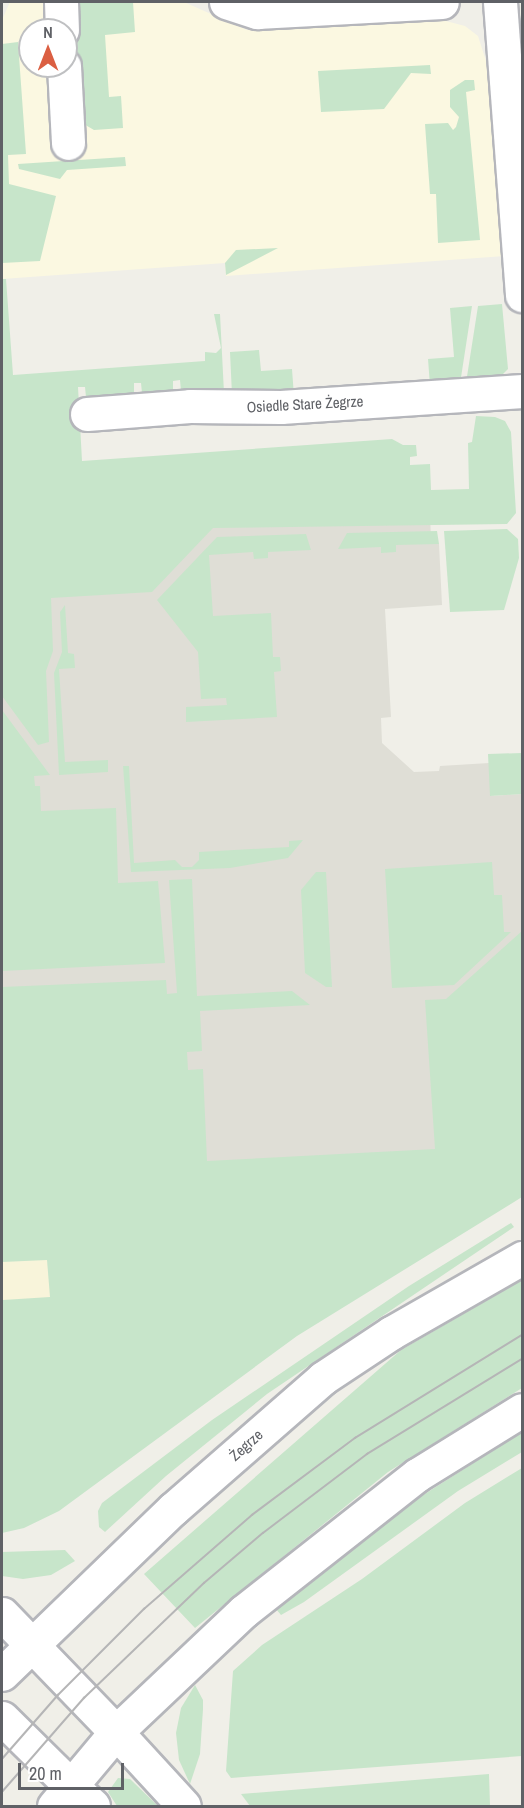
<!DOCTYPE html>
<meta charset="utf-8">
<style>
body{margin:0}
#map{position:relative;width:524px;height:1808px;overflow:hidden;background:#f0efe8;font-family:"Archivo Narrow",sans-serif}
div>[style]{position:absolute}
.commercial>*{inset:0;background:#fbf8e1}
.education>*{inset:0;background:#dfded6}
.green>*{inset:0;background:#c7e5ca}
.sand>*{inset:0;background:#f8f4da}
.roads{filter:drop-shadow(2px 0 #b5b6bb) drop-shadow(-2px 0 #b5b6bb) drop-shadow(0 2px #b5b6bb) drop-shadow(0 -2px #b5b6bb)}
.street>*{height:33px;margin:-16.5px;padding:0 16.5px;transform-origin:16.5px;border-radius:16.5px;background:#fff}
.secondary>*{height:33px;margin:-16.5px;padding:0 16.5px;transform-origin:16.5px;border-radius:16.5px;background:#fff}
.tram>*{height:1.5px;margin:-0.75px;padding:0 0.75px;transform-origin:0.75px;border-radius:0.75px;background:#b5b5b6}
span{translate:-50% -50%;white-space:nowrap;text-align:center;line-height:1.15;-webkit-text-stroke:6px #fff;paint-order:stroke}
.street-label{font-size:15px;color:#5f6166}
.frame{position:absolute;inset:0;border:3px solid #5f6166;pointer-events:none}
.north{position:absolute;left:18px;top:18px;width:60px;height:60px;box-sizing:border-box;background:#fff;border:2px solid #bfc0c2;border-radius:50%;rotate:0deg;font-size:16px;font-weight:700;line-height:24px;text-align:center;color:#5f6166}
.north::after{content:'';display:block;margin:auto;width:21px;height:27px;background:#db5f42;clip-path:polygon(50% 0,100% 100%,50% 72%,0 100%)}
.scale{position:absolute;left:18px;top:1763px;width:106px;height:27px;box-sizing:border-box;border:3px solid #5f6166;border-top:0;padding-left:8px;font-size:18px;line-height:21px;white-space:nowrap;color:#5f6166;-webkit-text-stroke:4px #fff;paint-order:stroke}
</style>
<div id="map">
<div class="commercial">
<i style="clip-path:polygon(evenodd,10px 2px,184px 2px,247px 30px,442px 20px,465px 26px,478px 36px,486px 61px,505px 256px,226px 276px,225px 263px,2px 279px,2px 20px,10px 2px,30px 30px,66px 30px,66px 66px,30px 66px,30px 30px)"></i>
</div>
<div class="education">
<i style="clip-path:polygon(2px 457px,430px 511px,431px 543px,439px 544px,442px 605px,385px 609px,391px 717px,381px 718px,382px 743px,414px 772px,439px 771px,440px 766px,489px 763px,491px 796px,522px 794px,522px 1179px,2px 1396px)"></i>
</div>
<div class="green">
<i style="clip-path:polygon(68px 2px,133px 2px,135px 32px,105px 35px,109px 97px,121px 96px,123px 128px,94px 130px,82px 123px,75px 106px)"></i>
<i style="clip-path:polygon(18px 42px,26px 154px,8px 155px,9px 184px,56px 196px,40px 261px,2px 263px,2px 44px)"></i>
<i style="clip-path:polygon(430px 65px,431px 74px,411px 73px,384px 109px,321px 112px,318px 71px)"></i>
<i style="clip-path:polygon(465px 80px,474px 80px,475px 90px,466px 92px,480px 240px,438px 243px,436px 194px,430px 194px,425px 124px,448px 123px,453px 130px,456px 127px,459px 117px,450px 107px,450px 90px)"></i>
<i style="clip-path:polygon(125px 157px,126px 166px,67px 170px,60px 179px,19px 169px,18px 164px)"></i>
<i style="clip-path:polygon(278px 248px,226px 275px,225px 263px,236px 250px)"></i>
<i style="clip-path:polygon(2px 279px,6px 279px,13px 375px,205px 361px,205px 352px,216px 353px,221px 348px,214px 314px,220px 314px,224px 393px,181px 391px,180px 380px,173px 381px,173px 391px,142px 393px,141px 383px,134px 383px,134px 393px,86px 397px,85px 387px,78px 387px,82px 461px,392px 439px,403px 445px,416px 445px,417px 456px,410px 457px,410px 465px,430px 464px,431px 490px,469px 489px,468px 443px,472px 442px,476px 416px,495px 417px,505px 421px,511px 432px,516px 513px,507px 524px,213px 528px,152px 592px,51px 598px,53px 651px,46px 671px,49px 742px,38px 745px,2px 696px)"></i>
<i style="clip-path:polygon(502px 304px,508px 369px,501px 376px,466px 383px,478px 306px)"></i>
<i style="clip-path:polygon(472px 306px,460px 384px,430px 386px,428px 359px,454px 357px,450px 308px)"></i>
<i style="clip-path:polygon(259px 350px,261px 371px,292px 369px,294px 396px,232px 395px,230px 352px)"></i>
<i style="clip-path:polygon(507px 529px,518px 539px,519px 558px,504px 610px,450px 612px,444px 531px)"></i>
<i style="clip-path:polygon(437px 531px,439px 544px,396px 545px,396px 552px,381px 553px,381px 547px,338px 549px,347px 533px)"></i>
<i style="clip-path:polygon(306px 534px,311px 550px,268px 552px,268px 558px,254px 559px,253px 552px,209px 555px,213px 616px,271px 613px,273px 657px,280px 657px,281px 671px,274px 672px,277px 717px,186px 722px,186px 707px,227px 705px,226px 698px,201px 699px,198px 652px,157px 600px,217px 537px)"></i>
<i style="clip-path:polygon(65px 605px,68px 653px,74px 654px,75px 668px,59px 669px,65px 762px,108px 760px,108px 772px,59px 775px,54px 673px,62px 652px,60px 612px)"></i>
<i style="clip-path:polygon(2px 710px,50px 775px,34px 776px,35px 786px,40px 786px,41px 811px,116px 808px,118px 883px,158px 881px,165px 963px,2px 971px)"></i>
<i style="clip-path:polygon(522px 753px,522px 794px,490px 796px,488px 754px)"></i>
<i style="clip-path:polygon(123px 766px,129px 766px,134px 863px,175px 860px,182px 867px,192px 867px,199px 860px,199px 852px,289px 847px,289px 841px,303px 840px,288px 858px,230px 868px,131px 872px)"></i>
<i style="clip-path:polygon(492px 862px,494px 895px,502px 895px,504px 932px,511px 932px,454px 985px,392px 988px,385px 869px)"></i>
<i style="clip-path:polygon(316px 872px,326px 872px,332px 987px,326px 987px,305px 973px,301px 890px)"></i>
<i style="clip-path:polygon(192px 879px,197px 996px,292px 991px,310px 1005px,200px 1011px,202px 1051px,187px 1052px,188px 1070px,203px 1069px,207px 1161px,435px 1149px,425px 1000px,446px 999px,522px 931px,522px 1197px,297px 1336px,59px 1511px,24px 1528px,2px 1533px,2px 987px,166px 980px,167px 994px,177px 993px,169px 880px)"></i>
<i style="clip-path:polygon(511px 1223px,514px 1227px,267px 1394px,166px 1476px,105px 1532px,99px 1527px,98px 1511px,102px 1503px,212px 1420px,409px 1286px)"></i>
<i style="clip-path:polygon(522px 1280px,522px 1388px,388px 1472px,195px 1628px,144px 1574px,401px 1350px)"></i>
<i style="clip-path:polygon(522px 1432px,522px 1452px,458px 1491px,304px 1602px,281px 1615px,276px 1609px,409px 1504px)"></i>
<i style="clip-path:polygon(522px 1468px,522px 1756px,231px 1778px,226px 1771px,233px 1671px,262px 1645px,362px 1579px,465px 1503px)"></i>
<i style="clip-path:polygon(65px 1550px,75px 1561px,51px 1575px,23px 1579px,2px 1576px,2px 1552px)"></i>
<i style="clip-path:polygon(195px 1685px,203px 1700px,203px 1709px,200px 1754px,190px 1784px,179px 1760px,176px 1733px,181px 1708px)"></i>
<i style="clip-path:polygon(489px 1774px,490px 1806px,250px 1806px,241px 1794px)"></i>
<i style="clip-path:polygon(118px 1778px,130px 1779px,158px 1806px,117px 1806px,108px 1792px)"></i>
</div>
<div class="sand">
<i style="clip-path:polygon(47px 1260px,50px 1297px,3px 1300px,2px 1262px)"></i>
</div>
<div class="roads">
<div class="street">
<i style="left:61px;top:2px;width:28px;rotate:88deg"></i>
<i style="left:226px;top:2px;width:33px;rotate:18deg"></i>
<i style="left:257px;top:12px;width:185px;rotate:-3.1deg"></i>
<i style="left:500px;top:2px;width:294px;rotate:85.7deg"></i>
<i style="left:64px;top:66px;width:77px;rotate:87deg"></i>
<i style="left:87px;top:414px;width:103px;rotate:-4.4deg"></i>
<i style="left:190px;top:406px;width:91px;rotate:0.6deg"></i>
<i style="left:281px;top:407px;width:242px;rotate:-3.8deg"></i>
<i style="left:116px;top:1732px;width:100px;rotate:47.4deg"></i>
<i style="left:70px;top:1785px;width:31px;rotate:42deg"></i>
</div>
<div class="secondary">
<i style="left:2px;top:1614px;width:164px;rotate:46deg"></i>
<i style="left:2px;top:1674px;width:238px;rotate:-44deg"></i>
<i style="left:173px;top:1509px;width:199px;rotate:-41.1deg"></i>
<i style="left:323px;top:1378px;width:82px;rotate:-33.5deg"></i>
<i style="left:391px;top:1333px;width:151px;rotate:-29.8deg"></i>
<i style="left:2px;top:1718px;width:95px;rotate:44.6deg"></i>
<i style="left:54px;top:1806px;width:97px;rotate:-50deg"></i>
<i style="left:116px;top:1732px;width:176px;rotate:-43.4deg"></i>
<i style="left:244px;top:1611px;width:220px;rotate:-38.2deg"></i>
<i style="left:417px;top:1475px;width:123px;rotate:-31.8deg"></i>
</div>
</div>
<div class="tram">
<i style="left:2px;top:1759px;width:85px;rotate:-48.8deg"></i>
<i style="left:58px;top:1695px;width:122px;rotate:-45deg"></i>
<i style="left:144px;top:1609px;width:143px;rotate:-41deg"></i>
<i style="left:252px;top:1515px;width:129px;rotate:-36.8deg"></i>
<i style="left:355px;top:1438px;width:196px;rotate:-31.7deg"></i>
<i style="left:2px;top:1792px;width:125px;rotate:-48.9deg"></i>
<i style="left:84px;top:1698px;width:166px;rotate:-43.8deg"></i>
<i style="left:204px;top:1583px;width:77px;rotate:-40.3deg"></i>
<i style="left:263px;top:1533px;width:131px;rotate:-37.2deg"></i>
<i style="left:367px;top:1454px;width:182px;rotate:-31.5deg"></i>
</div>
<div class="street-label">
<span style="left:305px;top:404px;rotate:-3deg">Osiedle Stare Żegrze</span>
<span style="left:246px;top:1445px;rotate:-42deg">Żegrze</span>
</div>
<div class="frame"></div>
<div class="north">N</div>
<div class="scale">20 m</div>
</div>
